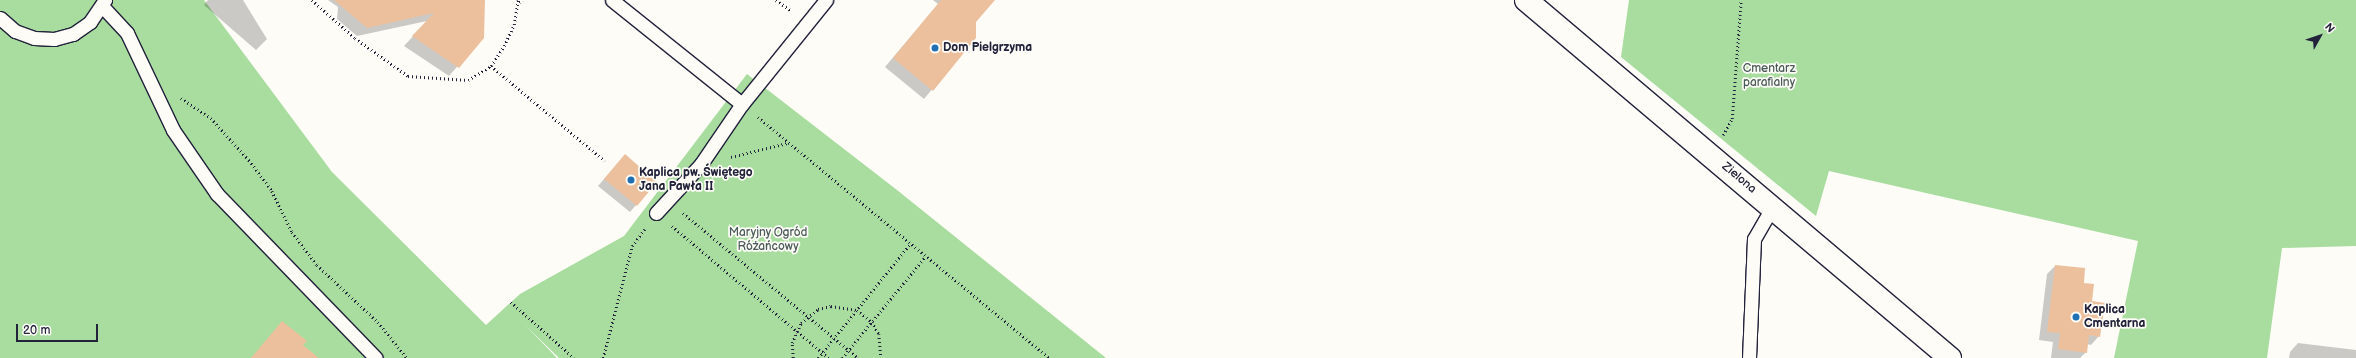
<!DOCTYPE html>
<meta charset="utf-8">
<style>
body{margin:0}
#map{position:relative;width:2356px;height:358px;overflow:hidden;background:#fdfcf7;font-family:"Balsamiq Sans",sans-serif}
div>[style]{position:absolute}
.green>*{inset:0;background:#a8dd9f}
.shadow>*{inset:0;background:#0003}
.building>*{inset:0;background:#edc09d}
.path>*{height:2.5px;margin-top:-1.25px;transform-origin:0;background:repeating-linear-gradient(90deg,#22223b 0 1px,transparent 0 4px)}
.roads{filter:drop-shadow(1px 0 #22223b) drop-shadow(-1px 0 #22223b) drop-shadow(0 1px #22223b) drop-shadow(0 -1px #22223b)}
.lane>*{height:13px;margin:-6.5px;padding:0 6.5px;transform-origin:6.5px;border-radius:6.5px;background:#fdfcf7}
.street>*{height:22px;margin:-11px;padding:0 11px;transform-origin:11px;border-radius:11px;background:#fdfcf7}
.dots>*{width:11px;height:11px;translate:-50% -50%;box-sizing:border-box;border:2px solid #fdfcf7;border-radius:50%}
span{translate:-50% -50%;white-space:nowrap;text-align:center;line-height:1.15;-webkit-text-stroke:3.5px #fdfcf7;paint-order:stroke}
.poi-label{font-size:12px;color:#22223b;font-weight:700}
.left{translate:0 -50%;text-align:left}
.park-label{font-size:12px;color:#4a5a59}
.street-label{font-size:12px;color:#22223b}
.north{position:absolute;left:2300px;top:16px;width:40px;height:40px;-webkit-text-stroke:3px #fdfcf7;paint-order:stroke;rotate:50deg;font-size:11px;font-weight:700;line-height:16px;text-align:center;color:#22223b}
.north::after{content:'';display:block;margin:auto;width:14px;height:18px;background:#22223b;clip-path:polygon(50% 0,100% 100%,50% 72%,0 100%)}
.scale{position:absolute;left:16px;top:324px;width:82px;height:18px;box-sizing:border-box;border:2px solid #22223b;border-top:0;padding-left:5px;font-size:12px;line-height:14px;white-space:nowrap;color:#22223b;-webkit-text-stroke:3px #fdfcf7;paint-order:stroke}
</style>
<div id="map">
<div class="green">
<i style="clip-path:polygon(0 0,204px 0,332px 172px,486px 325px,520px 294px,624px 236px,747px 74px,897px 190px,1106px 358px,559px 358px,525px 325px,557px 358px,0 358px)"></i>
<i style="clip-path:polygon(1629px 0,2356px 0,2356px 246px,2282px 248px,2267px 358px,2114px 358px,2138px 241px,1829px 171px,1816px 216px,1621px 57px)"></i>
</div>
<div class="shadow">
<i style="clip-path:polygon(208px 0,243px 0,267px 39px,256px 50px,204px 5px)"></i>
<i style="clip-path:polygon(328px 0,484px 0,483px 37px,449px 76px,404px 46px,427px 21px,357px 36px,337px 19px,338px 7px)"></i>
<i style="clip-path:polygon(933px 0,993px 0,975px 22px,975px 38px,924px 99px,885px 67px,938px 4px)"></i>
<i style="clip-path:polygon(619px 162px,656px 182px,630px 212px,598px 186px)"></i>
<i style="clip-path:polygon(2055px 266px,2083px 283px,2091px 302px,2099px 336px,2091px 345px,2087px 344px,2086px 352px,2080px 358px,2051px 358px,2053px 342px,2039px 340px,2047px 274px)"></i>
<i style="clip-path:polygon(2298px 343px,2356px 350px,2356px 358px,2289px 358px,2290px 352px)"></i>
</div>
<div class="building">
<i style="clip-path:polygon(334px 0,485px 0,484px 38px,459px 68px,412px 36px,434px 13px,367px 28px)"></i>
<i style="clip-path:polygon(941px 0,995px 0,976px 22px,976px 38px,933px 91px,893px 58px)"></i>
<i style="clip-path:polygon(625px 154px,657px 182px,637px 206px,604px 179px)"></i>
<i style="clip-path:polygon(2055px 265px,2085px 268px,2084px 283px,2094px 284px,2092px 301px,2105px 303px,2100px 337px,2089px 335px,2087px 353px,2058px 349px,2060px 333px,2047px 332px)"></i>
<i style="clip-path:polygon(282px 321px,307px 341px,303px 345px,319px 358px,251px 358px)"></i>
</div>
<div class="path">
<i style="left:312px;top:0;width:57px;rotate:41.5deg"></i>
<i style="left:355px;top:38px;width:65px;rotate:35.6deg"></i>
<i style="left:408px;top:76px;width:60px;rotate:3.8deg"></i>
<i style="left:468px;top:80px;width:27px;rotate:-31deg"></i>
<i style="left:491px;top:66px;width:24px;rotate:-57deg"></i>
<i style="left:504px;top:46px;width:23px;rotate:-65deg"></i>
<i style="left:514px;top:25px;width:25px;rotate:-81deg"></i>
<i style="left:776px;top:0;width:19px;rotate:35deg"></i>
<i style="left:519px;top:2px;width:4px;rotate:-27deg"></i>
<i style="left:491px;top:66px;width:148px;rotate:39.8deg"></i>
<i style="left:181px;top:98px;width:36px;rotate:34deg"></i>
<i style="left:211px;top:118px;width:57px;rotate:47.9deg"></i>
<i style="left:249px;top:160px;width:39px;rotate:53deg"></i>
<i style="left:272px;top:191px;width:46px;rotate:64deg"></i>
<i style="left:292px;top:232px;width:41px;rotate:52.9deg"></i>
<i style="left:317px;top:265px;width:83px;rotate:43.1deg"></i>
<i style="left:378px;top:322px;width:46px;rotate:51.1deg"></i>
<i style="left:758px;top:117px;width:378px;rotate:39.6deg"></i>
<i style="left:1723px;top:135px;width:18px;rotate:-61deg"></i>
<i style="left:1732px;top:119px;width:119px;rotate:-85.7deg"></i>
<i style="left:731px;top:157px;width:58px;rotate:-14deg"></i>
<i style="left:683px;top:213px;width:227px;rotate:39.6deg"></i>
<i style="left:672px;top:226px;width:205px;rotate:40.1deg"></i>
<i style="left:511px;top:302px;width:84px;rotate:41.6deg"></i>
<i style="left:603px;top:358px;width:116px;rotate:-75.5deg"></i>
<i style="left:632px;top:246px;width:21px;rotate:-53deg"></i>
<i style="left:793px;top:358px;width:15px;rotate:-94deg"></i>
<i style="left:792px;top:343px;width:22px;rotate:-66deg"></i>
<i style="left:801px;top:323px;width:22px;rotate:-39deg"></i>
<i style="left:818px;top:309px;width:13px;rotate:-13deg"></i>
<i style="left:831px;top:306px;width:26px;rotate:9deg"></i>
<i style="left:857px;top:310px;width:19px;rotate:39deg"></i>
<i style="left:872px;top:322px;width:14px;rotate:60deg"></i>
<i style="left:879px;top:334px;width:24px;rotate:85deg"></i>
<i style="left:818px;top:358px;width:146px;rotate:-51.1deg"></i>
<i style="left:842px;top:358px;width:131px;rotate:-50.6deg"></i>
</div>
<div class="roads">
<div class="lane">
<i style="left:612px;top:0;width:166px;rotate:38.7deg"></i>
<i style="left:102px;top:6px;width:37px;rotate:47deg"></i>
<i style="left:127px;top:33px;width:107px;rotate:64.6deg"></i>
<i style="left:173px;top:130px;width:78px;rotate:55.5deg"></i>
<i style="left:217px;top:194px;width:228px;rotate:45.9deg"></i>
<i style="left:0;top:18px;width:20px;rotate:41deg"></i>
<i style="left:15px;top:31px;width:20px;rotate:20deg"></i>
<i style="left:34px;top:38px;width:20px;rotate:3deg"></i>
<i style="left:54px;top:39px;width:20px;rotate:-15deg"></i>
<i style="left:73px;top:34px;width:21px;rotate:-35deg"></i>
<i style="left:90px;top:22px;width:27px;rotate:-56deg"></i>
<i style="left:656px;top:213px;width:67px;rotate:-47.4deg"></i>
<i style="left:701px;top:164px;width:73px;rotate:-55.7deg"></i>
<i style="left:742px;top:104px;width:134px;rotate:-51.1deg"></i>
<i style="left:1749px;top:358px;width:119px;rotate:-87.6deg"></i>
<i style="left:1754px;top:239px;width:38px;rotate:-60deg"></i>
</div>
<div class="street">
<i style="left:1526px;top:0;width:555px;rotate:40.18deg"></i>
</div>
</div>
<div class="dots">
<i style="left:935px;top:48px;background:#1f6fb2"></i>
<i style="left:631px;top:180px;background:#1f6fb2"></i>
<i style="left:2076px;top:317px;background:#1f6fb2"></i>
</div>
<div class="poi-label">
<span class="left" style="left:943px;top:48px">Dom Pielgrzyma</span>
<span class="left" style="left:639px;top:180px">Kaplica pw. Świętego<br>Jana Pawła II</span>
<span class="left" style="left:2084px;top:317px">Kaplica<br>Cmentarna</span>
</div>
<div class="park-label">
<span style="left:1769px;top:76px">Cmentarz<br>parafialny</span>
<span style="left:768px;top:240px">Maryjny Ogród<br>Różańcowy</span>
</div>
<div class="street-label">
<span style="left:1739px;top:178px;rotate:40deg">Zielona</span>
</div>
<div class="north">N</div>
<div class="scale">20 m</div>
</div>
